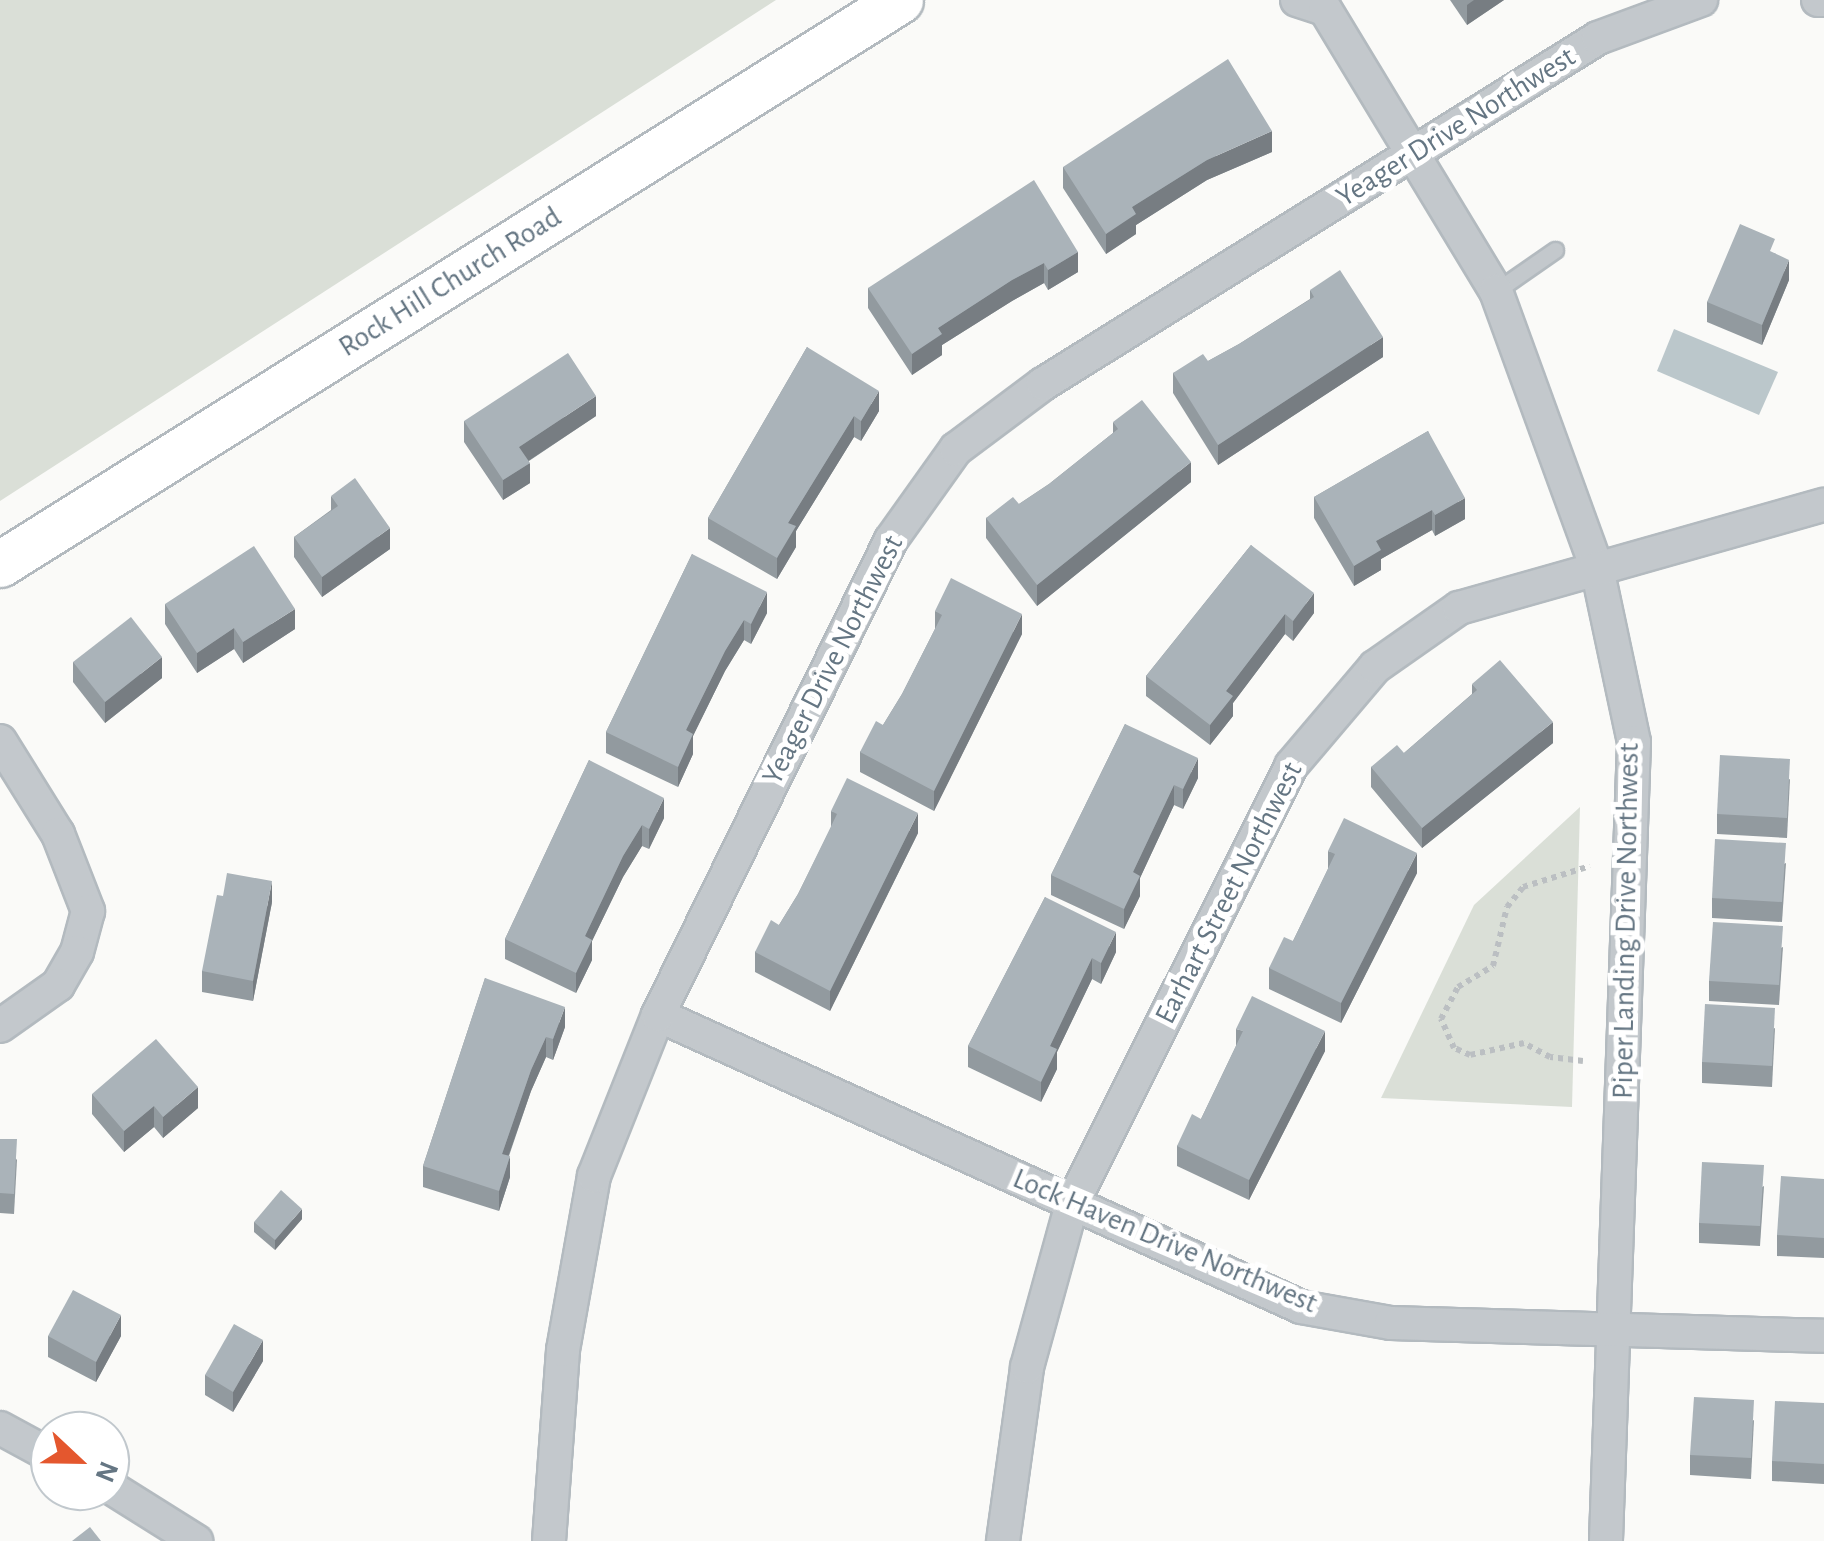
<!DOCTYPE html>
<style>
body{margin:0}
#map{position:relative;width:1824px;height:1541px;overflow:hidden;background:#fafaf8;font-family:"Alegreya Sans",sans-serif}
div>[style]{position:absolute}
.green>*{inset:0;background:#dadfd7}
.water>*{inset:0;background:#bbc7cb}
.path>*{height:6px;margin-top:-3px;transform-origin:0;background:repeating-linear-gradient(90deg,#bbbfc2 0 5px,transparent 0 10px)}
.roads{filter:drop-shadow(2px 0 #b3babf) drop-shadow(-2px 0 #b3babf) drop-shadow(0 2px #b3babf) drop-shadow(0 -2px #b3babf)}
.service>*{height:15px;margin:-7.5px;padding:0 7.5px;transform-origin:7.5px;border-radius:7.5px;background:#c3c8cc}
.minor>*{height:32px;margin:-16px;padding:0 16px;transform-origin:16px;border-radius:16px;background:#c3c8cc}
.secondary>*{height:45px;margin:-22.5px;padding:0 22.5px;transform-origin:22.5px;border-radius:22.5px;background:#fff}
.wall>*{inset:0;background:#929a9f}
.shaded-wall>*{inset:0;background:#777d82}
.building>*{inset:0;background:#aab3b9}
span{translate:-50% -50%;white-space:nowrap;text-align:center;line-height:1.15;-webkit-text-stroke:10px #fff;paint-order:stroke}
.street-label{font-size:30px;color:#657683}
.north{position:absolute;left:30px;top:1411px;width:100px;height:100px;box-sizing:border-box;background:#fff;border:2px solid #c1c8cd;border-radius:50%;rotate:112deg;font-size:28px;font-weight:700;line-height:40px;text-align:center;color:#657683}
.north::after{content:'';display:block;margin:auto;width:35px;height:45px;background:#e4572e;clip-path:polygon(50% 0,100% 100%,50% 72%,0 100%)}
</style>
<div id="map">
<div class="green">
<i style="clip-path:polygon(0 0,776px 0,0 501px)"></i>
<i style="clip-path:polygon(1580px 807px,1572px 1107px,1381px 1098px,1474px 905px)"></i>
</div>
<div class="water">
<i style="clip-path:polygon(1674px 329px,1778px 372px,1759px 415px,1657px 371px)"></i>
</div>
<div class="path">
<i style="left:1583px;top:1061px;width:33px;rotate:-173deg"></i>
<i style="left:1550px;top:1057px;width:30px;rotate:-152deg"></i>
<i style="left:1524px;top:1043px;width:55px;rotate:167.5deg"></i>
<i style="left:1470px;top:1055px;width:17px;rotate:-156deg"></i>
<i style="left:1454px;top:1048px;width:32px;rotate:-114deg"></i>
<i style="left:1441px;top:1019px;width:36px;rotate:-62deg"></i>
<i style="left:1458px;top:987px;width:41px;rotate:-31deg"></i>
<i style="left:1493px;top:966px;width:61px;rotate:-76.7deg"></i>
<i style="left:1507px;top:907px;width:26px;rotate:-51deg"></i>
<i style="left:1523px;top:887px;width:70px;rotate:-17.4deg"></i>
</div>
<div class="roads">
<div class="service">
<i style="left:1496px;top:291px;width:72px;rotate:-34.8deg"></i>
</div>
<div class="minor">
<i style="left:1297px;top:0;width:29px;rotate:18deg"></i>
<i style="left:1325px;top:9px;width:330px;rotate:58.8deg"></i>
<i style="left:1496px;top:291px;width:295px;rotate:70deg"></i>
<i style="left:1597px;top:568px;width:178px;rotate:78deg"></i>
<i style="left:1634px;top:742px;width:799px;rotate:92.01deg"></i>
<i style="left:1818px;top:0;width:6px"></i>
<i style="left:0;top:741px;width:110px;rotate:58.1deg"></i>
<i style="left:58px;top:834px;width:83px;rotate:68.7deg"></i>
<i style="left:88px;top:911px;width:42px;rotate:105deg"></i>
<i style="left:77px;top:952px;width:38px;rotate:120deg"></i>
<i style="left:58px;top:985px;width:71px;rotate:144.7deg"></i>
<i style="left:658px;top:1015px;width:706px;rotate:24.42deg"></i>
<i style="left:1301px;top:1307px;width:91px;rotate:10.1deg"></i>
<i style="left:1391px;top:1323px;width:433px;rotate:1.7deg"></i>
<i style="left:0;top:1428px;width:57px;rotate:28.4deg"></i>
<i style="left:110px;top:1487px;width:102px;rotate:32.1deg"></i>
<i style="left:549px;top:1541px;width:192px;rotate:-85.8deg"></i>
<i style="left:563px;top:1350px;width:177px;rotate:-79.9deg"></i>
<i style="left:594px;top:1176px;width:173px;rotate:-68.3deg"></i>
<i style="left:658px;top:1015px;width:529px;rotate:-63.87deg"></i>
<i style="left:891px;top:540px;width:112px;rotate:-54.5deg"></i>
<i style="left:956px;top:449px;width:109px;rotate:-36.8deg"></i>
<i style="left:1043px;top:384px;width:654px;rotate:-31.94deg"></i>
<i style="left:1598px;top:38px;width:110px;rotate:-20.3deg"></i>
<i style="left:1003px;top:1541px;width:176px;rotate:-82.1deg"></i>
<i style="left:1027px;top:1367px;width:169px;rotate:-74.6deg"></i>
<i style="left:1072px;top:1204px;width:490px;rotate:-63.4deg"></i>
<i style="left:1291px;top:766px;width:130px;rotate:-49.7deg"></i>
<i style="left:1375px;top:667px;width:103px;rotate:-35.1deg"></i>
<i style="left:1459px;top:608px;width:379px;rotate:-15.8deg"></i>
</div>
<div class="secondary">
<i style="left:0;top:564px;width:1062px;rotate:-32.07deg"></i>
</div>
</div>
<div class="wall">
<i style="clip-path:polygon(1450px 0,1504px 0,1467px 25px)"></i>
<i style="clip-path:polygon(1272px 152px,1207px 180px,1136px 225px,1136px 234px,1106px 254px,1063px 188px,1063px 167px)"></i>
<i style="clip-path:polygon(1078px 252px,1078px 272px,1048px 290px,1044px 283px,1012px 301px,942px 345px,942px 355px,912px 375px,868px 308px,868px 288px)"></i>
<i style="clip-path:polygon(1775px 253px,1789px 280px,1762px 345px,1707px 322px,1707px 302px)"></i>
<i style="clip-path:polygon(1310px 290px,1383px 357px,1218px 465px,1173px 393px,1173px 373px,1208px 361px,1239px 344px,1310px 299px)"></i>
<i style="clip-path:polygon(807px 347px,879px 411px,861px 441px,854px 437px,796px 531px,796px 547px,777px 579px,708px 539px,708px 518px)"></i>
<i style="clip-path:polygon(596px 416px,529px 461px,530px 483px,503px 500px,464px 442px,464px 421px)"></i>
<i style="clip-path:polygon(1113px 422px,1191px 482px,1037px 606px,986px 538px,986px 518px,1019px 504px,1049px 484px,1113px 433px)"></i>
<i style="clip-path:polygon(1428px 431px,1465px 519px,1435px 536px,1432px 530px,1381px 559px,1381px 570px,1354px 586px,1314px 518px,1314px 497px)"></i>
<i style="clip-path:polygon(331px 496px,390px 549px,322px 597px,294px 557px,294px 537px,331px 510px)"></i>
<i style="clip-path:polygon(1251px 545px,1314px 613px,1293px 641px,1285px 634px,1233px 703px,1233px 716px,1210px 745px,1146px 696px,1146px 676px)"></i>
<i style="clip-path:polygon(692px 554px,767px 613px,751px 644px,744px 640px,725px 671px,693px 736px,693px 754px,678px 787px,606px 753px,606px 732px)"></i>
<i style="clip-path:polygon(165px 604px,295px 629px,243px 663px,234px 649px,197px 673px,165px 624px)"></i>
<i style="clip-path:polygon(935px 611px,1022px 634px,934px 811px,860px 772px,860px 752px,883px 725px,902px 694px,935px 629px)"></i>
<i style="clip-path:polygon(73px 662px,162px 678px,105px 723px,73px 682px)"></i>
<i style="clip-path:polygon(1472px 684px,1553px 743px,1422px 848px,1371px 787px,1371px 767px,1404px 753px,1472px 694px)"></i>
<i style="clip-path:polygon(1125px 724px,1198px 778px,1183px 809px,1174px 805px,1140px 878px,1140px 896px,1124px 929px,1051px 895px,1051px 875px)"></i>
<i style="clip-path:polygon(589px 760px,664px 818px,649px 849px,642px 846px,623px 877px,592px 941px,592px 960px,576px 993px,505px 959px,505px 939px)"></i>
<i style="clip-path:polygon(1790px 779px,1787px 838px,1717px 834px,1717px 814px)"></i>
<i style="clip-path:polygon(831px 811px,918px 833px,830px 1011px,755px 972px,755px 952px,779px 925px,798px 894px,831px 828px)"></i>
<i style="clip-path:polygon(1328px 851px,1417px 873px,1341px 1023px,1269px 989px,1269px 968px,1293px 941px,1328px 869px)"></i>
<i style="clip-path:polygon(1786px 863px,1782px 922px,1712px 918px,1712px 898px)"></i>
<i style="clip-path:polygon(1045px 897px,1116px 952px,1101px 984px,1092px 979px,1057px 1052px,1057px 1069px,1041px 1102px,968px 1067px,968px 1046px)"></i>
<i style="clip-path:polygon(272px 902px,253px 1001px,202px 992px,202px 971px)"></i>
<i style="clip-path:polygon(1783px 947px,1779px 1005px,1709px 1001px,1709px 981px)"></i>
<i style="clip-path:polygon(485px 978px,565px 1027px,553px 1060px,546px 1057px,531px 1091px,509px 1156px,510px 1177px,499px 1211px,423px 1187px,423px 1166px)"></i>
<i style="clip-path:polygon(1775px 1028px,1772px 1087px,1702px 1083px,1702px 1062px)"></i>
<i style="clip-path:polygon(1236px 1029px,1325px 1051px,1249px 1200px,1177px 1166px,1177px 1146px,1201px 1119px,1236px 1046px)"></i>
<i style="clip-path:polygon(92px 1094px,198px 1108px,163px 1138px,154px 1127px,124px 1152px,92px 1114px)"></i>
<i style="clip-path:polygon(0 1139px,17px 1160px,14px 1214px,0 1213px)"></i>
<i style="clip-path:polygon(1824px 1179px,1824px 1258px,1777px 1256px,1777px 1235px)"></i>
<i style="clip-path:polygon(1764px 1186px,1760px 1246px,1699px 1243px,1699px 1223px)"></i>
<i style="clip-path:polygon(302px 1219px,275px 1250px,254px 1232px,254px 1222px)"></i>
<i style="clip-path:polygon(48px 1336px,121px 1336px,96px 1382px,48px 1357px)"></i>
<i style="clip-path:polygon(263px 1361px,233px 1412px,205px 1395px,205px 1375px)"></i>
<i style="clip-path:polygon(1824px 1403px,1824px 1484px,1772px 1481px,1772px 1461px)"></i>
<i style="clip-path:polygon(1754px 1420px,1751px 1479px,1690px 1475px,1690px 1455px)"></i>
</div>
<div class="shaded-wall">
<i style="clip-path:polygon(1474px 0,1504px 0,1467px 25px,1467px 5px)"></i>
<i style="clip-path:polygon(1272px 131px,1272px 152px,1207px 180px,1136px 225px,1136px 234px,1106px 254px,1106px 234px,1132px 207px,1207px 160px)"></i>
<i style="clip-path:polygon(1078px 252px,1078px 272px,1048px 290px,1048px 270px)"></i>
<i style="clip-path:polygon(1789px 260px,1789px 280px,1762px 345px,1762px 325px)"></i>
<i style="clip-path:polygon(1044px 263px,1044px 283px,1012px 301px,942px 345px,942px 355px,912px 375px,912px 354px,938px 328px,1012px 280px)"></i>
<i style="clip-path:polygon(1383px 337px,1383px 357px,1218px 465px,1218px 445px)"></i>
<i style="clip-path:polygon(879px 391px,879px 411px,861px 441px,861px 421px)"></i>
<i style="clip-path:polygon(596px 396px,596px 416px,519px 467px,519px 447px)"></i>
<i style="clip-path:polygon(854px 416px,854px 437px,796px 531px,796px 547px,777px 579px,777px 558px,788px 523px)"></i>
<i style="clip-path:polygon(1191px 462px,1191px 482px,1037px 606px,1037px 585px)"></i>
<i style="clip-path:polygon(530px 463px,530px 483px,503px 500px,503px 480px)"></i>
<i style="clip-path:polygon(1465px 498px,1465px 519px,1435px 536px,1435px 515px)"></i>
<i style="clip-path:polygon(1432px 510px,1432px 530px,1381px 559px,1381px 570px,1354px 586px,1354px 566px,1376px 541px)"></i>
<i style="clip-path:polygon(390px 528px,390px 549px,322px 597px,322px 577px)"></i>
<i style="clip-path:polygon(767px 592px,767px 613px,751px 644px,751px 624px)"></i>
<i style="clip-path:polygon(1314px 593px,1314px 613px,1293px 641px,1293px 621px)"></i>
<i style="clip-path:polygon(295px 609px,295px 629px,243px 663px,243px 642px)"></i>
<i style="clip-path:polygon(1022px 614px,1022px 634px,934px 811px,934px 791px)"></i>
<i style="clip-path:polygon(1285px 614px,1285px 634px,1233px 703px,1233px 716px,1210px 745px,1210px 725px,1226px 691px)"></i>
<i style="clip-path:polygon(744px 620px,744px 640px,725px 671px,693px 736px,693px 754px,678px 787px,678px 767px,686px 730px,725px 651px)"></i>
<i style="clip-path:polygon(234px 628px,234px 649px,197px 673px,197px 653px)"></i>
<i style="clip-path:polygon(162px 657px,162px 678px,105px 723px,105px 702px)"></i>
<i style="clip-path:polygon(1553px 722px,1553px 743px,1422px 848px,1422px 828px)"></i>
<i style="clip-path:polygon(1198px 758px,1198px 778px,1183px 809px,1183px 789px)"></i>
<i style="clip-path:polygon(1174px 785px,1174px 805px,1140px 878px,1140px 896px,1124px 929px,1124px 909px,1133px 872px)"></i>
<i style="clip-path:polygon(664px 798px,664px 818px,649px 849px,649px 829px)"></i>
<i style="clip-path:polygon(918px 813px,918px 833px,830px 1011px,830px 991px)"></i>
<i style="clip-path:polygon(642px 825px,642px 846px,623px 877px,592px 941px,592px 960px,576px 993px,576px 973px,585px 936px,623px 856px)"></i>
<i style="clip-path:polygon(1417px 853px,1417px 873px,1341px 1023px,1341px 1003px)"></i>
<i style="clip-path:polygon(272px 881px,272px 902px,253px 1001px,253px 981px)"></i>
<i style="clip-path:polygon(1116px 932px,1116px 952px,1101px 984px,1101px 963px)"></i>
<i style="clip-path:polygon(1092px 958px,1092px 979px,1057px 1052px,1057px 1069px,1041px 1102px,1041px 1082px,1050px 1046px)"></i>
<i style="clip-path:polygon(565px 1007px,565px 1027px,553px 1060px,553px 1039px)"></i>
<i style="clip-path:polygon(1325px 1031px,1325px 1051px,1249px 1200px,1249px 1180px)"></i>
<i style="clip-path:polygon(546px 1037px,546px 1057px,531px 1091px,502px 1174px,502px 1154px,531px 1070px)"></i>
<i style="clip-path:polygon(198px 1087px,198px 1108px,163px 1138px,163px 1117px)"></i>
<i style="clip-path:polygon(154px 1106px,154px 1127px,124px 1152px,124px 1131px)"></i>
<i style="clip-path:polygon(510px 1156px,510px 1177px,499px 1211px,499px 1191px)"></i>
<i style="clip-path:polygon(302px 1209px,302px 1219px,275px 1250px,275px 1240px)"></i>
<i style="clip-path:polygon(121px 1315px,121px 1336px,96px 1382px,96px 1362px)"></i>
<i style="clip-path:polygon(263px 1340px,263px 1361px,233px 1412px,233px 1392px)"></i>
</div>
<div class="building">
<i style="clip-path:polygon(1228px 59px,1272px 131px,1207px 160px,1132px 207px,1136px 214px,1106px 234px,1063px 167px)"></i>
<i style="clip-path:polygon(1034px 180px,1078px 252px,1048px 270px,1044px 263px,1012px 280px,938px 328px,942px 334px,912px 354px,868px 288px)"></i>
<i style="clip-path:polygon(1740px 224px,1775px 239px,1770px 251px,1789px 260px,1762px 325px,1707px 302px)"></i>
<i style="clip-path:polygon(1340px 270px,1383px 337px,1218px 445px,1173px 373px,1203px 354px,1208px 361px,1239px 344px,1314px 297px,1310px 290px)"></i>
<i style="clip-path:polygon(807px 347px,879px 391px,861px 421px,854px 416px,788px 523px,796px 526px,777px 558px,708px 518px)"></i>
<i style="clip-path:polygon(568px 353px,596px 396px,519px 447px,530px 463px,503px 480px,464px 421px)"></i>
<i style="clip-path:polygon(1142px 400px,1191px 462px,1037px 585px,986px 518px,1013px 497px,1019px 504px,1049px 484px,1118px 429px,1113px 422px)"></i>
<i style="clip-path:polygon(1428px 431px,1465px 498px,1435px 515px,1432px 510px,1376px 541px,1381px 550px,1354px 566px,1314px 497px)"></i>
<i style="clip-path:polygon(355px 478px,390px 528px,322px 577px,294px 537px,338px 506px,331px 496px)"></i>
<i style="clip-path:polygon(1251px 545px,1314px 593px,1293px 621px,1285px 614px,1226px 691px,1233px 696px,1210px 725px,1146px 676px)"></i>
<i style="clip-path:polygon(254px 546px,295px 609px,243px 642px,234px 628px,197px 653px,165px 604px)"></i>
<i style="clip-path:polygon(692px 554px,767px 592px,751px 624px,744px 620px,725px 651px,686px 730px,693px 734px,678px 767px,606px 732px)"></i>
<i style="clip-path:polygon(951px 578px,1022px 614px,934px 791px,860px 752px,876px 721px,883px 725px,902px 694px,942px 615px,935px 611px)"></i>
<i style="clip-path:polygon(131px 617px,162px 657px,105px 702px,73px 662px)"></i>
<i style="clip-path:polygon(1500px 660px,1553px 722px,1422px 828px,1371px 767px,1397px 745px,1404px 753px,1477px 690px,1472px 684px)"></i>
<i style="clip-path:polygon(1125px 724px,1198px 758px,1183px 789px,1174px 785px,1133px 872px,1140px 876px,1124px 909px,1051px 875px)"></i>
<i style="clip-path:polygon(1720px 755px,1790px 759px,1787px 818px,1717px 814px)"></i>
<i style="clip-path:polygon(589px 760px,664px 798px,649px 829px,642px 825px,623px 856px,585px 936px,592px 940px,576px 973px,505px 939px)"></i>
<i style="clip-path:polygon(847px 778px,918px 813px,830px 991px,755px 952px,771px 920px,779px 925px,798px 894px,837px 814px,831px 811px)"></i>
<i style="clip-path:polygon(1344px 818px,1417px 853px,1341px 1003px,1269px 968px,1284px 937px,1293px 941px,1335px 854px,1328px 851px)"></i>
<i style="clip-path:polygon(1715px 839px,1786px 843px,1782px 902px,1712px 898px)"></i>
<i style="clip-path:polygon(227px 873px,272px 881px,253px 981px,202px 971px,217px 895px,223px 896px)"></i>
<i style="clip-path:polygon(1045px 897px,1116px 932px,1101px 963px,1092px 958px,1050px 1046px,1057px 1049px,1041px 1082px,968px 1046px)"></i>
<i style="clip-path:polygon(1713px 922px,1783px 926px,1779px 985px,1709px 981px)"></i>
<i style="clip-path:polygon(485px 978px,565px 1007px,553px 1039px,546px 1037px,531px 1070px,502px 1154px,510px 1156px,499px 1191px,423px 1166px)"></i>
<i style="clip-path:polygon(1252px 996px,1325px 1031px,1249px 1180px,1177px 1146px,1192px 1114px,1201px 1119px,1243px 1031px,1236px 1029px)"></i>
<i style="clip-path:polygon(1705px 1004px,1775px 1008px,1772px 1066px,1702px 1062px)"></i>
<i style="clip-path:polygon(156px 1039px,198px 1087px,163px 1117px,154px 1106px,124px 1131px,92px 1094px)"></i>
<i style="clip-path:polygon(0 1139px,17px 1139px,14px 1194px,0 1193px)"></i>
<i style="clip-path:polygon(1702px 1162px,1764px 1165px,1760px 1226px,1699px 1223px)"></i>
<i style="clip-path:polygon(1781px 1176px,1824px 1179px,1824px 1238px,1777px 1235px)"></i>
<i style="clip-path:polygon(281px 1190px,302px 1209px,275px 1240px,254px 1222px)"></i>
<i style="clip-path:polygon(73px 1290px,121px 1315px,96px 1362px,48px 1336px)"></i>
<i style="clip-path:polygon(234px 1324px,263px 1340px,233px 1392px,205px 1375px)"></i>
<i style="clip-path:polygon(1694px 1397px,1754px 1400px,1751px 1458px,1690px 1455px)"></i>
<i style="clip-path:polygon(1775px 1401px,1824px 1403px,1824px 1464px,1772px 1461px)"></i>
<i style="clip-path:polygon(90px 1527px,101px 1541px,72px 1541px)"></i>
</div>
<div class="street-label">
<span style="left:1456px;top:127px;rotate:-32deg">Yeager Drive Northwest</span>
<span style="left:450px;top:282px;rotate:-32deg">Rock Hill Church Road</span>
<span style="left:833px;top:660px;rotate:-63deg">Yeager Drive Northwest</span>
<span style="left:1229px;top:893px;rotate:-63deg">Earhart Street Northwest</span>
<span style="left:1626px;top:921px;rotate:-89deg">Piper Landing Drive Northwest</span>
<span style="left:1165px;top:1241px;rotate:23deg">Lock Haven Drive Northwest</span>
</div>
<div class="north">N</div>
</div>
